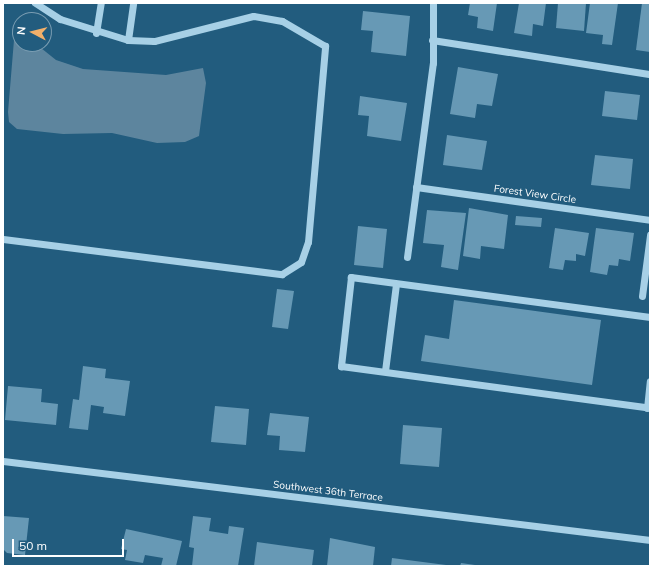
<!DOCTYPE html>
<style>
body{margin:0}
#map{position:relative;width:653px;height:569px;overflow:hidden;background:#225c7e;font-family:Mulish,sans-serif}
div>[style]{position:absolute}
.water>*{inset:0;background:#5d859e}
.building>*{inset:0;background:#6799b5}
.minor>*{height:7px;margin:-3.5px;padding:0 3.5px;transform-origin:3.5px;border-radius:3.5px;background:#a7d0e6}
span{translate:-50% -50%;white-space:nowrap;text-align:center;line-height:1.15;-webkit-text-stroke:3px #225c7e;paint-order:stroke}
.street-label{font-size:10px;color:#fff}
.frame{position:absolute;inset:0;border:4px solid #fff;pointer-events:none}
.north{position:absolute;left:12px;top:12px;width:40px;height:40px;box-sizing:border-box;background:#225c7e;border:1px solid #7a9db2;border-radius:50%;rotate:277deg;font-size:11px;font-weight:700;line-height:16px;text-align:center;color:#fff}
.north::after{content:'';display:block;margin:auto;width:14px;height:18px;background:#f2b06a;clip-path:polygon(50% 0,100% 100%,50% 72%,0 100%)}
.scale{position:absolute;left:12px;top:539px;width:112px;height:18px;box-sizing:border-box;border:2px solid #fff;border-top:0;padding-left:5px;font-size:12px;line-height:14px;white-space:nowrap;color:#fff;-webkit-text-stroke:3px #225c7e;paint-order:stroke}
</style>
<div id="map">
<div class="water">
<i style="clip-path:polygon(18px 36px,20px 44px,36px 44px,56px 60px,83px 69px,166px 75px,203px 68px,206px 83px,199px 136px,185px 142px,157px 143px,112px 133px,63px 134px,17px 129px,9px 122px,8px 112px,14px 40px)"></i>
</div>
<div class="building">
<i style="clip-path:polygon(470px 3px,497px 3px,493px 31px,477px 28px,478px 17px,468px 15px)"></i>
<i style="clip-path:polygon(519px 3px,546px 3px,543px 26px,533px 24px,532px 36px,514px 33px)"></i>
<i style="clip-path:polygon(558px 3px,586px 3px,584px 31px,556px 28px)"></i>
<i style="clip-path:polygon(590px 3px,618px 3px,612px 45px,602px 44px,603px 35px,586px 33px)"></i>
<i style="clip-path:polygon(642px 3px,650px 3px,650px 52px,636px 50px)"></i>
<i style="clip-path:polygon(363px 11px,410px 16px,406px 56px,371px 52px,373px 31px,361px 30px)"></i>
<i style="clip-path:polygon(458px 67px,498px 74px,492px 106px,477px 104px,475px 118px,450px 114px)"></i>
<i style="clip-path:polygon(605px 91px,640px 95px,637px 120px,602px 116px)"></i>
<i style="clip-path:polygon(360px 96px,407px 103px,401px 141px,367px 136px,369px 116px,358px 115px)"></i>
<i style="clip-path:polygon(447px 135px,487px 141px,482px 170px,443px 165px)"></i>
<i style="clip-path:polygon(595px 155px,633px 159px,630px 189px,591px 185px)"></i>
<i style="clip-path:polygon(469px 208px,508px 215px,504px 249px,481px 246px,480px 259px,463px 256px)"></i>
<i style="clip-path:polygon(427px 210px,466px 213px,458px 270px,441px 267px,444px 245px,423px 243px)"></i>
<i style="clip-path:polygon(516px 216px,542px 218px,541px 227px,515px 225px)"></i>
<i style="clip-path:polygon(358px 226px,387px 229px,383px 268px,354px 265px)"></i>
<i style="clip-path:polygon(555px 228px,589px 233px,585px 256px,576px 254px,576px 261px,565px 260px,563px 270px,549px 268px)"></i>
<i style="clip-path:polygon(596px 228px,634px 233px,630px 261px,619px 259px,618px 266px,609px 265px,607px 275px,590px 272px)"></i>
<i style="clip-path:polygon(277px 289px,294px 291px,288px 329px,272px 327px)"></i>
<i style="clip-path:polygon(454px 300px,601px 320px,592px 385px,421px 361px,425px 335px,449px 339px)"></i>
<i style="clip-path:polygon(83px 366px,106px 369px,105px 378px,130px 381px,125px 416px,103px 413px,104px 407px,91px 405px,88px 430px,69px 428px,73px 399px,79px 400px)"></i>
<i style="clip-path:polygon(8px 386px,42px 389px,41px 402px,58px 404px,56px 425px,5px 420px)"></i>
<i style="clip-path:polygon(215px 406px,249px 409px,246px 445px,211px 442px)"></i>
<i style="clip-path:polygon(270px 413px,309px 417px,305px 452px,279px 450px,280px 436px,267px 435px)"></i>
<i style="clip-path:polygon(403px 425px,442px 428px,439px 467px,400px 464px)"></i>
<i style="clip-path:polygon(3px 516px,29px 518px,25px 555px,7px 553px,3px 549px)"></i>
<i style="clip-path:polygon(193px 516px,211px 518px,209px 531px,228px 534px,229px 526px,244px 528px,238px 566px,192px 566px,194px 548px,189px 547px)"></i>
<i style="clip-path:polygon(126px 529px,182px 541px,176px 566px,161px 566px,163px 558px,145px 555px,143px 563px,125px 560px,127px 550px,121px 549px)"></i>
<i style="clip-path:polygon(330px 538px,375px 547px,373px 566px,327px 566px)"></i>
<i style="clip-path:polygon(257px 542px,314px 550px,312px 566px,254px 566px)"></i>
<i style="clip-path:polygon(392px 558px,446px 565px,446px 566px,391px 566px)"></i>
<i style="clip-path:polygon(461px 563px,475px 565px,475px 566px,460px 566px)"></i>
</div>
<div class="minor">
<i style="left:96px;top:33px;width:30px;rotate:-81deg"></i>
<i style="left:128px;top:40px;width:37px;rotate:-82deg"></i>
<i style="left:432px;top:40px;width:221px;rotate:8.9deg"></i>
<i style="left:416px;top:187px;width:236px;rotate:8deg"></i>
<i style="left:3px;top:239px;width:281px;rotate:7.2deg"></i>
<i style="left:282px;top:274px;width:22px;rotate:-32deg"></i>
<i style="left:301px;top:262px;width:21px;rotate:-71deg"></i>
<i style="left:308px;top:242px;width:197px;rotate:-85deg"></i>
<i style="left:325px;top:46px;width:50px;rotate:-149.8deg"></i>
<i style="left:282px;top:21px;width:29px;rotate:-170deg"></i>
<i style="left:253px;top:16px;width:102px;rotate:165.8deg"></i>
<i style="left:154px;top:41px;width:26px;rotate:-178deg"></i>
<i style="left:128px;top:40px;width:71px;rotate:-162.8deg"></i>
<i style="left:60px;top:19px;width:30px;rotate:-147deg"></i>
<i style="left:407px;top:257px;width:196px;rotate:-82.4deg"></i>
<i style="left:433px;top:63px;width:60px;rotate:-90deg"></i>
<i style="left:642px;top:296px;width:62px;rotate:-82.5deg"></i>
<i style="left:650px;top:317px;width:302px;rotate:-172.4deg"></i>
<i style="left:351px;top:277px;width:90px;rotate:96.4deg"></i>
<i style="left:341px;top:366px;width:312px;rotate:7.7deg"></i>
<i style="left:385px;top:371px;width:88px;rotate:-82.8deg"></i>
<i style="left:647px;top:408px;width:27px;rotate:-84deg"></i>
<i style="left:3px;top:461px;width:652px;rotate:6.96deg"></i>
</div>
<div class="street-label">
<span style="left:535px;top:194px;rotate:8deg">Forest View Circle</span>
<span style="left:328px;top:491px;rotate:7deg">Southwest 36th Terrace</span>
</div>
<div class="frame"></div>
<div class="north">N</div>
<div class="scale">50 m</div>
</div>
